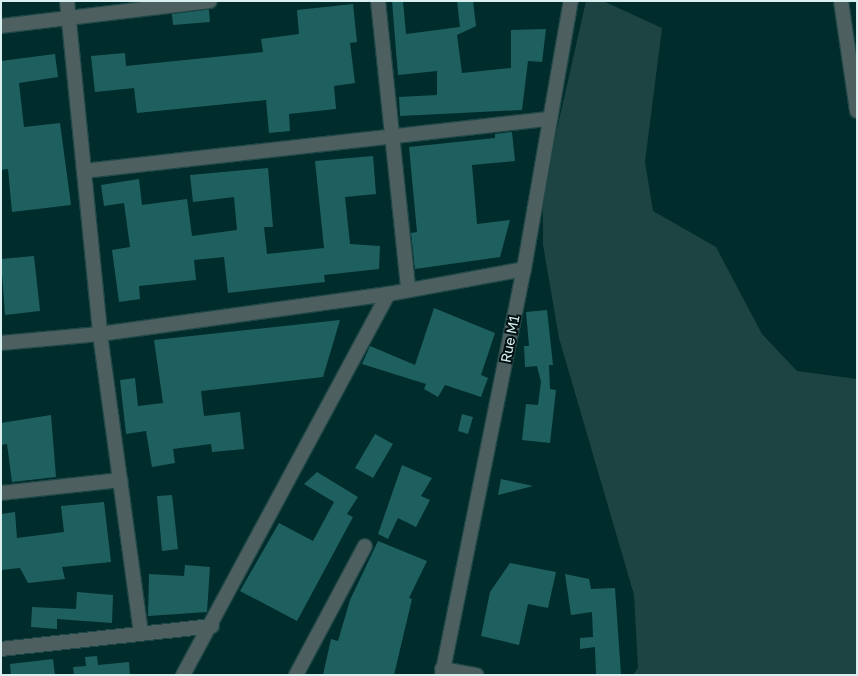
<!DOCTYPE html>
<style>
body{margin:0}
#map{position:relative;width:858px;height:676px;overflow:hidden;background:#002c2c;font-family:"Golos Text",sans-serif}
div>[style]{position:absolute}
.green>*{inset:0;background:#1d4343}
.building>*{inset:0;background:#1e605f}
.roads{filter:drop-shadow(1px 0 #1f4747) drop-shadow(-1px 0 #1f4747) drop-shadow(0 1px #1f4747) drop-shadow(0 -1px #1f4747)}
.street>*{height:14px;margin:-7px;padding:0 7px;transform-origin:7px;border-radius:7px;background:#4e5f5f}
span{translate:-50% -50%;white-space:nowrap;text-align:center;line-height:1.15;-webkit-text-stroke:4px #021111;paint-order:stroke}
.street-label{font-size:14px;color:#daf0f0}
.frame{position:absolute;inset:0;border:2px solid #daf0f0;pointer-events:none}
</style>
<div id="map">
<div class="green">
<i style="clip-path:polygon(586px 1px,603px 1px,662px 28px,645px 162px,653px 211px,716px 247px,762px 334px,797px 371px,857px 379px,857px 675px,633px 675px,638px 668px,634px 595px,559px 338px,543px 245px,543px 191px)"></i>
</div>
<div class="building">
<i style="clip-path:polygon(392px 1px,403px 1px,406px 34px,460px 27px,457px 1px,473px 1px,476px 26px,457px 35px,462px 73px,511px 68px,511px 30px,546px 29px,542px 62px,528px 61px,522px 110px,400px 116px,399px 97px,437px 95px,437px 71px,398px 75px)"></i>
<i style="clip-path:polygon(353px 4px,357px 42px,350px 43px,355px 83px,334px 86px,336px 109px,289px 114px,290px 131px,269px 133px,266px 100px,137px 113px,134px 88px,95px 92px,91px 56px,125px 53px,126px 66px,263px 52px,261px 39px,299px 34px,297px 10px)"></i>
<i style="clip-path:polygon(205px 10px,209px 10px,210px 22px,173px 25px,172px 14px)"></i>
<i style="clip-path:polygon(55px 54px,58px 77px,19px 83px,24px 127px,60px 123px,71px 205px,12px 212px,8px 169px,1px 170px,1px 61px)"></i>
<i style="clip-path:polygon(512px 132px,515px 161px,472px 165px,477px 224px,510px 220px,500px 257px,415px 269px,411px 233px,417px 232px,409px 147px,495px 138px,495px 134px)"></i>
<i style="clip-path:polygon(373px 156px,376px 194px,345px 197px,350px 244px,380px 246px,379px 269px,324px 275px,325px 282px,228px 293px,224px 257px,194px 260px,196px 280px,139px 286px,140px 299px,119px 302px,112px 250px,130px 247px,124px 203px,104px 206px,101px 185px,139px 179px,142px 205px,187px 199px,192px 236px,237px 230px,234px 197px,193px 202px,190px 175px,268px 168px,273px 227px,264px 227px,267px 254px,324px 248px,315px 161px)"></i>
<i style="clip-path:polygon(34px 256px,40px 311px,5px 315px,1px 259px)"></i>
<i style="clip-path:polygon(434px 308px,495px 333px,481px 375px,488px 378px,481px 397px,445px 385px,438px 397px,424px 389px,426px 384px,362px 364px,370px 346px,415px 365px)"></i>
<i style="clip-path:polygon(547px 310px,553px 365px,549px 365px,550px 389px,556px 390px,550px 443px,522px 440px,526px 404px,538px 405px,541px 382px,537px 366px,525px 367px,524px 346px,529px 346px,526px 312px)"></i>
<i style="clip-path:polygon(340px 320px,323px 377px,201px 391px,204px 416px,240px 412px,244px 449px,212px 452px,211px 444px,173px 449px,175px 463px,152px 467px,146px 431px,126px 434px,120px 380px,135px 378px,138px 406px,163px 403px,154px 340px)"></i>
<i style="clip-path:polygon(462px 414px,473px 417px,468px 434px,458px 431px)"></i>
<i style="clip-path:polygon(51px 415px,56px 477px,12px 482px,7px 444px,1px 445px,1px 423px)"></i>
<i style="clip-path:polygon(375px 434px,393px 444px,373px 478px,355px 468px)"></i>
<i style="clip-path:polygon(402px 465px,432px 478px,421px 496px,430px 500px,416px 527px,398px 518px,388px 539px,378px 534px)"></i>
<i style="clip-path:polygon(317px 472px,358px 497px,347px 514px,353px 517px,297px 621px,240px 591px,279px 523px,313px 541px,334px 502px,304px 484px)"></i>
<i style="clip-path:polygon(501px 479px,533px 486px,498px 495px)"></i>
<i style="clip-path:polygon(172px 495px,178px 549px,162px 551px,157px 496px)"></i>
<i style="clip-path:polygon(104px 502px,111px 562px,62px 567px,65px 579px,28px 583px,20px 568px,1px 570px,1px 514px,15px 512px,17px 538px,64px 532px,61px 506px)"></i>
<i style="clip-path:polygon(378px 541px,427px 561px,409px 598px,412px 599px,394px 675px,323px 675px,331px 639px,338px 641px,350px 600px)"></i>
<i style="clip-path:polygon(510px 563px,556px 572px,548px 608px,528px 604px,519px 645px,481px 636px,490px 592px)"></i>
<i style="clip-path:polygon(185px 565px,210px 567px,207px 612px,148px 616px,149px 574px,184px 576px)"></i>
<i style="clip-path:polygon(565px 574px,589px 579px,591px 589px,615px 588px,621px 675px,596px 675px,595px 647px,580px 649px,580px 638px,593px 637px,592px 612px,571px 615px)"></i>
<i style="clip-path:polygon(77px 592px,113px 595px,112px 623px,57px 619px,57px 629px,31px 627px,32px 607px,76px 609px)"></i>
<i style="clip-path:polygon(97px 656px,98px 665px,129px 662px,130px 675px,74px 675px,73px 667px,86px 666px,85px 657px)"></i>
<i style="clip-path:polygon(53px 659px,55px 675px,11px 675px,10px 664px)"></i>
</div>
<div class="roads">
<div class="street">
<i style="left:67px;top:1px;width:335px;rotate:84.3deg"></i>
<i style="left:100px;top:334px;width:301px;rotate:82.2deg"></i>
<i style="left:378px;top:1px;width:288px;rotate:84deg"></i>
<i style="left:841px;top:1px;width:111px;rotate:81.7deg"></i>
<i style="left:1px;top:26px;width:210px;rotate:-6.8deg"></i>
<i style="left:84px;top:171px;width:467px;rotate:-6.4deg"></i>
<i style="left:1px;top:343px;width:99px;rotate:-5.2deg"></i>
<i style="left:100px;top:334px;width:291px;rotate:-7.9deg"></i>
<i style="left:388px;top:294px;width:138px;rotate:-10.4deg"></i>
<i style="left:1px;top:493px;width:120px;rotate:-6.2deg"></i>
<i style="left:1px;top:649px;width:212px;rotate:-6.2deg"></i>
<i style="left:442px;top:669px;width:35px;rotate:10deg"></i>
<i style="left:183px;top:675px;width:433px;rotate:-61.7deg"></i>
<i style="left:296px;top:675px;width:146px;rotate:-61.9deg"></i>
<i style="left:442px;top:675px;width:414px;rotate:-78.6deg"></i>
<i style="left:524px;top:269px;width:272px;rotate:-80.1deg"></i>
</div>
</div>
<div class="street-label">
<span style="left:510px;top:339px;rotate:-79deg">Rue M1</span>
</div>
<div class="frame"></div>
</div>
